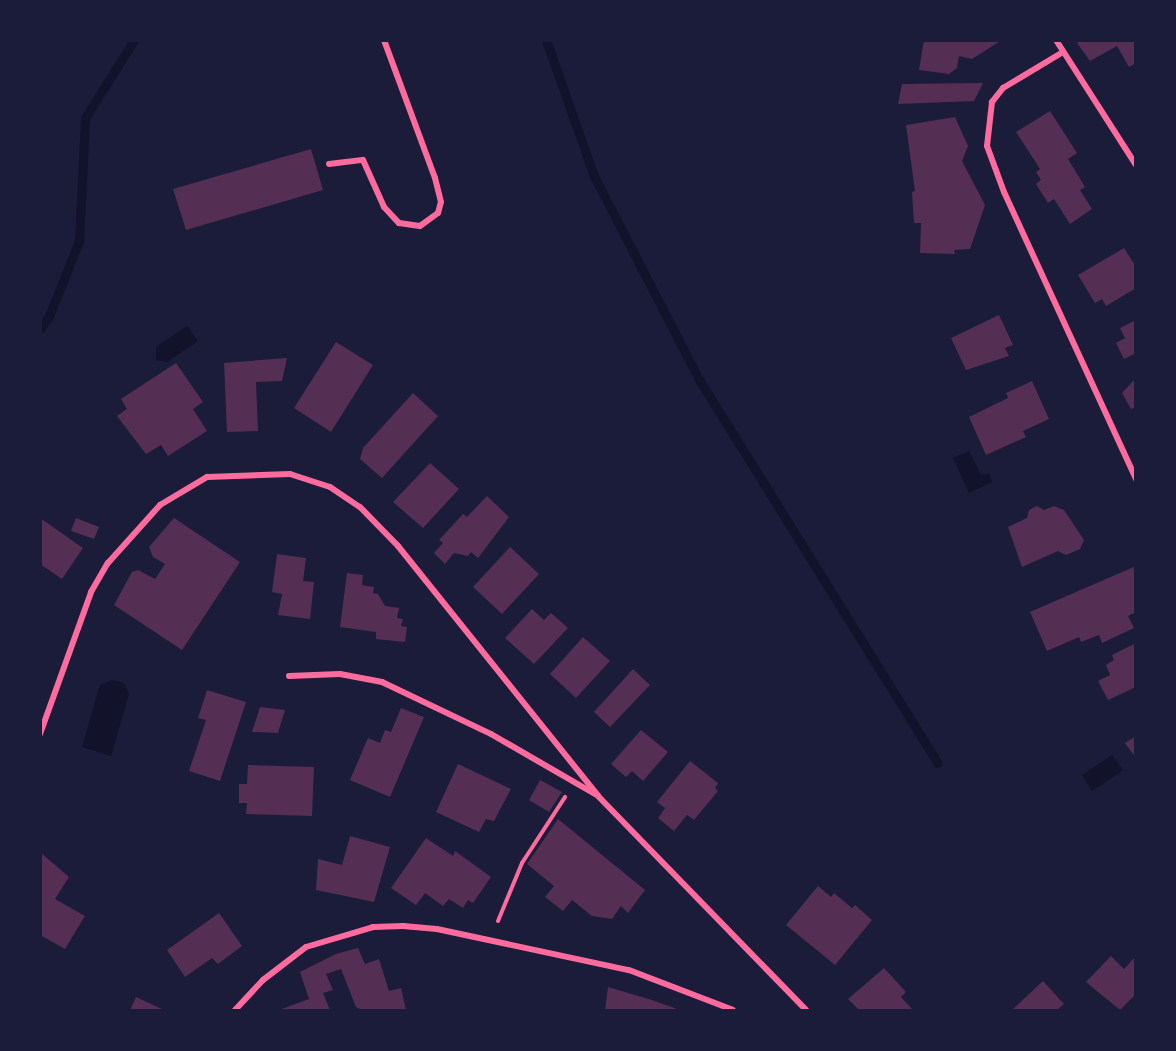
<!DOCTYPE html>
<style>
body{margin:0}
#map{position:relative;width:1176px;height:1051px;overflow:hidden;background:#1b1b3a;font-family:"IBM Plex Sans",sans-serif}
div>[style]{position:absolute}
.water>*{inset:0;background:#12122b}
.stream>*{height:9px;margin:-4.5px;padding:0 4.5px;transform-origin:4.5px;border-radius:4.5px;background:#12122b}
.building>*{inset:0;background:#542f53}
.path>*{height:4px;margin:-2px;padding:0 2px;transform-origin:2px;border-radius:2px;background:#ff6b9d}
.minor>*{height:6px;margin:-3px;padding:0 3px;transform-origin:3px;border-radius:3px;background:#ff6b9d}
span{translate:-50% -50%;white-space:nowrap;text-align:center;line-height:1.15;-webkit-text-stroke:6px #1b1b3a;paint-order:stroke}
.frame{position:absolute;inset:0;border:42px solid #1b1b3a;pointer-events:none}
</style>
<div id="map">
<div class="water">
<i style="clip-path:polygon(187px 326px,198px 341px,167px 362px,156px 360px,156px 347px)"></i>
<i style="clip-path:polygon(969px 451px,981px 475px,989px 473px,992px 482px,969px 493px,953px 458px)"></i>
<i style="clip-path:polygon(112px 680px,124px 683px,129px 694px,111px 756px,82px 747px,100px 685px)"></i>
<i style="clip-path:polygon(1112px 755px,1123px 770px,1092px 791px,1082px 775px)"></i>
</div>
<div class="stream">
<i style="left:546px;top:40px;width:144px;rotate:70.6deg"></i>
<i style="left:594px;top:176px;width:231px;rotate:62.7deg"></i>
<i style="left:700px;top:381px;width:450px;rotate:58.1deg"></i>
<i style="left:40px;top:329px;width:16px;rotate:-55deg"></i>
<i style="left:49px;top:316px;width:81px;rotate:-68.2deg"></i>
<i style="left:79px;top:241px;width:123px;rotate:-87.2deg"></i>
<i style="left:85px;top:118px;width:92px;rotate:-57.9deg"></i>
</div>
<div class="building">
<i style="clip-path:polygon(924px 40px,1002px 40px,972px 59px,959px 56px,957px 68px,949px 74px,919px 70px)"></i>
<i style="clip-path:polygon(1081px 40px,1136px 40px,1136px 63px,1129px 67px,1117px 46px,1090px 61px,1077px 43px)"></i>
<i style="clip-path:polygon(983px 83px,974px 101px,898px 104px,902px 84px)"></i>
<i style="clip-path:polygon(1050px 111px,1077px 153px,1068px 159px,1085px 187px,1080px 190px,1092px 209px,1070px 224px,1054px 199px,1048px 203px,1036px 184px,1041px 180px,1036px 172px,1040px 169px,1016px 132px)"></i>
<i style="clip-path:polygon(955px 117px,968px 146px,962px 161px,985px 205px,970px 249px,954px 250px,955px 254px,920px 253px,921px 223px,914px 223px,912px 192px,915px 191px,906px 125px)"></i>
<i style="clip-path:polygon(311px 149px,323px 190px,186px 230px,173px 189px)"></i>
<i style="clip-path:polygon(1124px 248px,1136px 267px,1136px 288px,1106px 306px,1102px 299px,1095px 303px,1078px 275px)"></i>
<i style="clip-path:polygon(999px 315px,1013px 345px,1005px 348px,1009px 356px,966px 370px,951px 338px)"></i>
<i style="clip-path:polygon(1136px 320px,1136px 353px,1124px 359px,1116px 343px,1125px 338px,1120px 328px)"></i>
<i style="clip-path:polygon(336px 342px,373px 365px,331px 432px,294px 408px)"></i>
<i style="clip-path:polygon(287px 358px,282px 381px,256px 382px,258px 431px,227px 432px,224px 363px)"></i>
<i style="clip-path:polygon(176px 363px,203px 402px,193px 409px,207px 431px,168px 456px,161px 445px,146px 454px,117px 416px,127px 409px,121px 399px)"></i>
<i style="clip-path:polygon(1136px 378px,1136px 407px,1131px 409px,1122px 393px)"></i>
<i style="clip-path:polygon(1032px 381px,1049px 419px,1023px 431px,1026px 437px,986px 455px,969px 417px,1008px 398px,1006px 393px)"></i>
<i style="clip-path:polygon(413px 393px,438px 416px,382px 478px,360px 459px,363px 448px)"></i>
<i style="clip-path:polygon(430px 463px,459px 489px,423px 528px,393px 502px)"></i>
<i style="clip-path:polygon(487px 496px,509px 517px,478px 558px,471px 552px,468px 556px,454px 553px,445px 564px,434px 553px,443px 543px,439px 540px,463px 514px,467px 517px)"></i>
<i style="clip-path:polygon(1037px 506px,1044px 510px,1054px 506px,1064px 510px,1084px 540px,1080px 549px,1066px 555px,1058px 551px,1022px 567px,1008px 527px,1027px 518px,1029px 510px)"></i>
<i style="clip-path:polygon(40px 518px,83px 548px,62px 579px,40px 564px)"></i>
<i style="clip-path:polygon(76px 518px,99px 527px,94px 539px,71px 531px)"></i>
<i style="clip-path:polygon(174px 518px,240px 562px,182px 650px,114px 605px,132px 572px,138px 570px,155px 579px,165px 564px,153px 557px,149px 547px)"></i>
<i style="clip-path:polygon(510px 547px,539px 574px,502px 614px,473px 587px)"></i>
<i style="clip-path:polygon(277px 554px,306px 558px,303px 581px,314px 582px,310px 619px,278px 615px,282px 594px,272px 592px)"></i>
<i style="clip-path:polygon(1136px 566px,1136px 612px,1128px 616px,1134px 628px,1102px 643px,1099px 635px,1081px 642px,1079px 637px,1047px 651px,1030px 612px)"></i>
<i style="clip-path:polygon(347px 573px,363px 575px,362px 585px,374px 587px,373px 593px,378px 594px,385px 606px,399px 608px,397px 618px,403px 619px,401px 626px,407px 627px,405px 642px,376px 639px,376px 632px,340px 627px)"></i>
<i style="clip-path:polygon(532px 609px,544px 620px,551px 613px,568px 628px,534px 664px,505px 638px)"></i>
<i style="clip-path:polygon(583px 637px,610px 661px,576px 698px,550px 674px)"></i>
<i style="clip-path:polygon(1136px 643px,1136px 687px,1108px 700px,1098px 681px,1110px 675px,1106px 665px,1114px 660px,1112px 655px)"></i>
<i style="clip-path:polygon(633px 669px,650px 685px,610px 727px,594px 712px)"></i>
<i style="clip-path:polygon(207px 690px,246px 702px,220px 781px,189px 771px,206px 720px,198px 718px)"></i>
<i style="clip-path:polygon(260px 707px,285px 710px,278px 733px,252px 732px)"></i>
<i style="clip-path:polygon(401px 708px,424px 717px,390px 797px,350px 780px,368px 738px,380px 743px,385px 730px,391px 732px)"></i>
<i style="clip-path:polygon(641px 730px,668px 752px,643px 781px,632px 771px,626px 777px,611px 764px)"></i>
<i style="clip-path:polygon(1136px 736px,1136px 758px,1125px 743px)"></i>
<i style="clip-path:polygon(690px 761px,718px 783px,715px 788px,718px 791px,694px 820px,687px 815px,674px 831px,658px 818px,665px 808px,657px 802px)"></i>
<i style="clip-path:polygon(458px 764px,511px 789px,494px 821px,486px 819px,479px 832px,436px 812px)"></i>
<i style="clip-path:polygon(248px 765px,314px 767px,312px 816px,246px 814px,247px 803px,239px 803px,239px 784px,247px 784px)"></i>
<i style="clip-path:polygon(540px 780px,562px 792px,549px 812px,529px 800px)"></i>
<i style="clip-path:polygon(558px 819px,645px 890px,628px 913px,621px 906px,612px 919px,592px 916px,572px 900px,563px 911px,545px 897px,554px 886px,527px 864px)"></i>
<i style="clip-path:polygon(350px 836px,390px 847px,374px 902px,316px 890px,318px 859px,342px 865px)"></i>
<i style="clip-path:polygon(426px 838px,453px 856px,455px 851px,491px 877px,473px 903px,468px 900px,463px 908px,449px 899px,443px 906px,425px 893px,416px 905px,391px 888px)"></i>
<i style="clip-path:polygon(40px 852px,69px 877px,55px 899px,85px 916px,65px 949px,40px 935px)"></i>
<i style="clip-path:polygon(818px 886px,831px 897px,834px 893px,852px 908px,855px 905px,872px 920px,835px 965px,786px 925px)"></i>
<i style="clip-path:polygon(219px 913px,242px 946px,218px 964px,212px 958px,185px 977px,167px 950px)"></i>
<i style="clip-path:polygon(358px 948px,365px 964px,379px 959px,389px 991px,401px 988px,406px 1010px,362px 1010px,356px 1007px,341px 969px,326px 974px,333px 990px,323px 993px,330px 1010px,279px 1010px,309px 999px,300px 972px,336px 954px)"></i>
<i style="clip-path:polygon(1111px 956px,1124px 969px,1136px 956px,1136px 994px,1120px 1010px,1086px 982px)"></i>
<i style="clip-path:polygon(884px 968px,906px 992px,901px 997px,913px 1010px,859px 1010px,848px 999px)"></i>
<i style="clip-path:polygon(1043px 981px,1064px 1004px,1057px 1010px,1012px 1010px)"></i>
<i style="clip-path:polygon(608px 987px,652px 1000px,680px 1010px,605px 1010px)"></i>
<i style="clip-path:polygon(136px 997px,164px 1010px,130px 1010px)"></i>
</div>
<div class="path">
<i style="left:498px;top:921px;width:63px;rotate:-67.5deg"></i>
<i style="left:522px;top:863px;width:79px;rotate:-56.9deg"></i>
</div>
<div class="minor">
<i style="left:1056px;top:40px;width:148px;rotate:57.4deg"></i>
<i style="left:1063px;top:52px;width:70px;rotate:149deg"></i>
<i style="left:1003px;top:88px;width:18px;rotate:128deg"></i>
<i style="left:992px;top:102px;width:44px;rotate:96.5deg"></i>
<i style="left:987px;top:146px;width:49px;rotate:69.7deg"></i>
<i style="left:1004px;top:192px;width:316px;rotate:65.3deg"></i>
<i style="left:329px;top:164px;width:34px;rotate:-7deg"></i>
<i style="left:363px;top:160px;width:51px;rotate:65.9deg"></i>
<i style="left:384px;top:207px;width:22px;rotate:47deg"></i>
<i style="left:399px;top:223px;width:21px;rotate:8deg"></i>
<i style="left:420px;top:226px;width:22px;rotate:-36deg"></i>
<i style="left:438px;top:213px;width:11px;rotate:-75deg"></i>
<i style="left:441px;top:202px;width:25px;rotate:-104deg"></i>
<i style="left:435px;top:178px;width:147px;rotate:-110.3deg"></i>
<i style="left:289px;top:676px;width:51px;rotate:-2.2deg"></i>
<i style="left:340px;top:674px;width:43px;rotate:10.8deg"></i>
<i style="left:382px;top:682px;width:121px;rotate:25.5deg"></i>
<i style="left:491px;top:734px;width:120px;rotate:30deg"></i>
<i style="left:40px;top:734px;width:151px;rotate:-70.2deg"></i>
<i style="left:91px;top:592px;width:34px;rotate:-60deg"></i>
<i style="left:108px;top:563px;width:78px;rotate:-48.1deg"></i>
<i style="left:160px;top:505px;width:55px;rotate:-30.8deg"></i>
<i style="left:207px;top:477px;width:83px;rotate:-2.1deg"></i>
<i style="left:290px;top:474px;width:42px;rotate:18deg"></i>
<i style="left:330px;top:487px;width:36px;rotate:34deg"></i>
<i style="left:360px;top:507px;width:54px;rotate:45.7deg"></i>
<i style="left:398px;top:546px;width:320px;rotate:51.3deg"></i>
<i style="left:598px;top:796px;width:298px;rotate:45.8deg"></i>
<i style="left:235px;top:1010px;width:41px;rotate:-47deg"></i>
<i style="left:263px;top:980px;width:54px;rotate:-37.5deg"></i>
<i style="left:306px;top:947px;width:70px;rotate:-16.6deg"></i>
<i style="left:373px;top:927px;width:30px;rotate:-2deg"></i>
<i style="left:403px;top:926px;width:34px;rotate:5deg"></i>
<i style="left:437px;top:929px;width:196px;rotate:12.1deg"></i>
<i style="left:629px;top:970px;width:111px;rotate:21deg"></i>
</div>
<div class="frame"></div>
</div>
